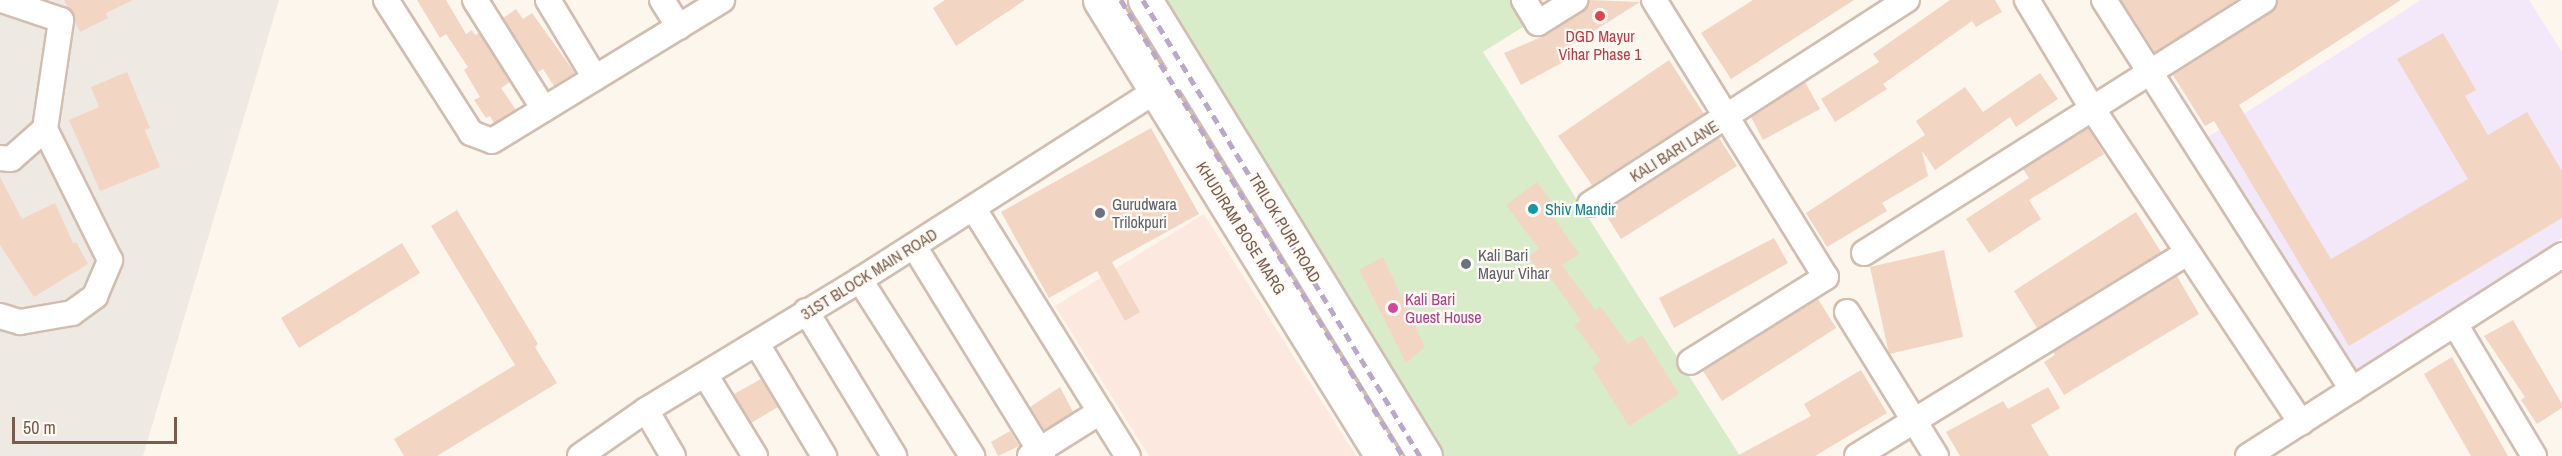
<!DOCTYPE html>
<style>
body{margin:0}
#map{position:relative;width:2562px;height:456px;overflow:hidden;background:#fdf6ec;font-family:"Archivo Narrow",sans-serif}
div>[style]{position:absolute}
.commercial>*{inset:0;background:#fde8e0}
.industrial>*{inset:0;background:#efe9e4}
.education>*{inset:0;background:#f3e8fa}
.green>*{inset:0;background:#d8ecc9}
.building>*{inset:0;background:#f3d5c3}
.roads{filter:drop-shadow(2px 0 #d1beb0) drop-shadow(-2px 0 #d1beb0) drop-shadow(0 2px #d1beb0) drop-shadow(0 -2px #d1beb0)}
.street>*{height:24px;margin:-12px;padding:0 12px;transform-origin:12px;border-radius:12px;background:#fff}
.secondary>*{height:33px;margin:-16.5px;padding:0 16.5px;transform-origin:16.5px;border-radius:16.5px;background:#fff}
.rail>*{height:4.5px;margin-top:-2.25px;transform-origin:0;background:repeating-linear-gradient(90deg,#b9a8c9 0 9px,transparent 0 15px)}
.dots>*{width:16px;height:16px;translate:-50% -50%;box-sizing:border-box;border:3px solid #fffaf3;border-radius:50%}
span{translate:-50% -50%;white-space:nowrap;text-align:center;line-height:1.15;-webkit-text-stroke:4.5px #fffaf3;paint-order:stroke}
.health-label{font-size:16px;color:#be3a42}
.street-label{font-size:16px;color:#7a5c4d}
.worship-label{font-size:16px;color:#5b616d}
.left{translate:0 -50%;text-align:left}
.culture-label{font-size:16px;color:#0d838f}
.hotel-label{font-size:16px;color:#b23c85}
.scale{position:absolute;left:12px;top:417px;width:165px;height:27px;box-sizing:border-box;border:3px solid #7a5c4d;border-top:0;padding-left:8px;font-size:18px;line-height:21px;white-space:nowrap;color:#7a5c4d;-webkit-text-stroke:4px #fffaf3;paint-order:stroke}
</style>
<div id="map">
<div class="commercial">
<i style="clip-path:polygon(1204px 214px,1356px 456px,1149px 456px,1055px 306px)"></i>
</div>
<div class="industrial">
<i style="clip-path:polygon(0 0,279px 0,143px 456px,0 456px)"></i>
</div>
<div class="education">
<i style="clip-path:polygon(2421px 0,2529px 0,2562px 52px,2562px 238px,2356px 370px,2208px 137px)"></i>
</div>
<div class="green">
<i style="clip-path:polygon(1150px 0,1510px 0,1526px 25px,1483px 52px,1740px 456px,1430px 456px)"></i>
</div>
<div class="building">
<i style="clip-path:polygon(64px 0,133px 0,106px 13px,108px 18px,80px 32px)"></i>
<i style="clip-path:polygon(417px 0,446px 0,466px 34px,472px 30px,475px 35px,479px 33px,510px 82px,501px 88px,516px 110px,494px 123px,490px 116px,486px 118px,474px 100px,480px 97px,464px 70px,468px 67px,446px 34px,440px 38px)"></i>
<i style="clip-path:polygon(945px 0,1025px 0,956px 46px,933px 8px)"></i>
<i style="clip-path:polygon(1589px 0,1640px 2px,1562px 51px,1567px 60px,1521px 85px,1504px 53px,1546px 35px,1583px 12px)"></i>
<i style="clip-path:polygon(1753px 0,1854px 0,1731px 79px,1701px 33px)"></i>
<i style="clip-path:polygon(1950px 0,1995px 0,2002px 12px,1976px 27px,1972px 21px,1883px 84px,1887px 89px,1835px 122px,1821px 99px,1879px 62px,1873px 54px)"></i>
<i style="clip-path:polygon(2121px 0,2237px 0,2155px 52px)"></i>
<i style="clip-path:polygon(2278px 0,2401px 0,2239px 105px,2331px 259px,2468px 179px,2397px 59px,2443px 33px,2476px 90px,2465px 96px,2488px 135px,2527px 112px,2562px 171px,2562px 218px,2349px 346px,2214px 121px,2205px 126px,2173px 75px,2272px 12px)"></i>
<i style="clip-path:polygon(516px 9px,523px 19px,532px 13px,575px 73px,554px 86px,543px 69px,538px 72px,503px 18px)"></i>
<i style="clip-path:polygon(1669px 60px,1704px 114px,1592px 185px,1558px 136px)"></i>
<i style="clip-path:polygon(127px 72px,150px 128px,145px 130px,160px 167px,100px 191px,69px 120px,99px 107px,91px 87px)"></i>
<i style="clip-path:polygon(2040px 73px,2058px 99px,2016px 127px,2010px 117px,1935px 170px,1922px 151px,1928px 176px,1882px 203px,1887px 211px,1827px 247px,1806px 213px,1925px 135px,1916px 121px,1965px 87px,1983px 112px)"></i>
<i style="clip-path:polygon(1805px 82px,1820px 109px,1763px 140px,1751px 117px)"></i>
<i style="clip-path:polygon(1151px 128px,1199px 214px,1112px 262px,1140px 312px,1125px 321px,1097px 271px,1049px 298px,1001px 212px)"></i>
<i style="clip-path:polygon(2088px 128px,2104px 154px,2029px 200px,2041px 219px,1989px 253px,1966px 219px,2029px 178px,2023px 169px)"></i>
<i style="clip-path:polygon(1719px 138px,1737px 166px,1621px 239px,1604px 212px)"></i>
<i style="clip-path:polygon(0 177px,22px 219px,55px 203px,73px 243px,76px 242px,88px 264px,34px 297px,0 245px)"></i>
<i style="clip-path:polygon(1537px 182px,1560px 213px,1554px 218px,1579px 254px,1562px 265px,1595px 310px,1600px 306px,1628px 344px,1642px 335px,1679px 394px,1629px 426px,1592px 367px,1601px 361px,1574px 325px,1581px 320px,1548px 274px,1543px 278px,1529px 256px,1539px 249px,1506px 205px)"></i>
<i style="clip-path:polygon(457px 210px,538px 344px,535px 347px,557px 383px,437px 456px,404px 456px,394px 439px,515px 365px,431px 226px)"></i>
<i style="clip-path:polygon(2136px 212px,2161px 252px,2037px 328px,2014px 291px)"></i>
<i style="clip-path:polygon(1774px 238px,1788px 263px,1674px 328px,1659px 298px)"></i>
<i style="clip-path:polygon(402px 243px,420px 273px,299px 348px,281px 318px)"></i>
<i style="clip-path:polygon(1944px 250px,1963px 337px,1889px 354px,1870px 267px)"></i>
<i style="clip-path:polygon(1383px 257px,1425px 347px,1406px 363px,1359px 270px)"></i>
<i style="clip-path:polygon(2177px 276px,2199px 314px,2064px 395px,2044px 362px,2055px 355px,2053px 352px)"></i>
<i style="clip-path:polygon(1818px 299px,1836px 328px,1722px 401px,1703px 371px)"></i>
<i style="clip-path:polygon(2513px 320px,2562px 404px,2562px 408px,2537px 424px,2521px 400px,2525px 397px,2484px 336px)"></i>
<i style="clip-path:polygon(2452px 357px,2508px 456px,2471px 456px,2424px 374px)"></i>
<i style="clip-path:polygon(1861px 370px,1887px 413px,1815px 456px,1737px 456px,1811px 416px,1804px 404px)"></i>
<i style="clip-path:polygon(761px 379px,778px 407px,751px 423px,734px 394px)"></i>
<i style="clip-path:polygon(1060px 387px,1073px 412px,1044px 430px,1030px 407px)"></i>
<i style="clip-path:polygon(2048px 387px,2060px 408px,2031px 425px,2049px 456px,1960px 456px,1946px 432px,2003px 401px,2008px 409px)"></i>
<i style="clip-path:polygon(1010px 431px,1019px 446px,998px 456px,991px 442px)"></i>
</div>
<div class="roads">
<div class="street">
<i style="left:386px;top:0;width:158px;rotate:57.4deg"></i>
<i style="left:471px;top:133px;width:22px;rotate:21deg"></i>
<i style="left:492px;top:141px;width:270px;rotate:-31.5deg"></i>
<i style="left:475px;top:0;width:129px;rotate:57.7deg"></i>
<i style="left:548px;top:0;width:91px;rotate:58.9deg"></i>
<i style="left:662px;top:0;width:32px;rotate:58deg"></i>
<i style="left:1524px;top:0;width:27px;rotate:59deg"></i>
<i style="left:1538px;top:23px;width:44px;rotate:-31.9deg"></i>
<i style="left:1654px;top:0;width:326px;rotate:58.2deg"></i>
<i style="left:1826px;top:277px;width:160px;rotate:148deg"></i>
<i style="left:2027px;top:0;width:126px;rotate:59deg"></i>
<i style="left:2092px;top:108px;width:378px;rotate:56.4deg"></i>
<i style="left:2104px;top:0;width:462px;rotate:57.5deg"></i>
<i style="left:0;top:158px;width:11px;rotate:5deg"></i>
<i style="left:11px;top:159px;width:45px;rotate:-41.4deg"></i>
<i style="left:45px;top:129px;width:110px;rotate:-81.6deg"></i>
<i style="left:61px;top:20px;width:62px;rotate:-161.3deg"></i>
<i style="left:1590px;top:204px;width:377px;rotate:-32.8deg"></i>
<i style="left:974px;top:209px;width:291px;rotate:58.1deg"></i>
<i style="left:914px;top:246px;width:246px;rotate:58.4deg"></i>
<i style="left:1864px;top:253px;width:473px;rotate:-32.3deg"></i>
<i style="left:860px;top:280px;width:209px;rotate:57.5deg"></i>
<i style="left:806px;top:311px;width:170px;rotate:58.7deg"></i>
<i style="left:1847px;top:312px;width:169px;rotate:58.3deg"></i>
<i style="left:0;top:316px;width:21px;rotate:17deg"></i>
<i style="left:20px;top:322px;width:53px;rotate:-9.8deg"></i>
<i style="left:72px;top:313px;width:29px;rotate:-36deg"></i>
<i style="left:95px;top:296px;width:39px;rotate:-67deg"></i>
<i style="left:110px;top:260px;width:146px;rotate:-116.4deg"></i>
<i style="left:2455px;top:324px;width:154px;rotate:59.1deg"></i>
<i style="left:757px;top:344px;width:131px;rotate:59.1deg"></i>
<i style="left:706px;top:376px;width:94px;rotate:58.5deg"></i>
<i style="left:646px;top:410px;width:53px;rotate:59.6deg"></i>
<i style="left:580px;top:456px;width:80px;rotate:-34.9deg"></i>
<i style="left:646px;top:410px;width:250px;rotate:-31.3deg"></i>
<i style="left:860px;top:280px;width:390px;rotate:-32.6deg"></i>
<i style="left:1030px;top:456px;width:83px;rotate:-32.2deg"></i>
<i style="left:1857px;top:456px;width:387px;rotate:-31.6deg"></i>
<i style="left:2248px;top:456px;width:373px;rotate:-32.6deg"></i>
</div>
<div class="secondary">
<i style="left:1100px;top:0;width:536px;rotate:58.27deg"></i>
<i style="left:1145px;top:0;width:535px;rotate:58.45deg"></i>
</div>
</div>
<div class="rail">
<i style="left:1121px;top:0;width:536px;rotate:58.27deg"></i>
<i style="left:1143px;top:0;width:534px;rotate:58.72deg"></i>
</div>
<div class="dots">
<i style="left:1600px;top:16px;background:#e0444e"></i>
<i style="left:1533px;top:209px;background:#0f9aa8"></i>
<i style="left:1100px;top:213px;background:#6b7280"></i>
<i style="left:1466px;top:264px;background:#6b7280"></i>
<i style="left:1393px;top:308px;background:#d1479c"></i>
</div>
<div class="health-label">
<span style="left:1600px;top:45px">DGD Mayur<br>Vihar Phase 1</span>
</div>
<div class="street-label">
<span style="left:1674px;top:151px;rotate:-32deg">KALI BARI LANE</span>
<span style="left:1241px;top:228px;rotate:58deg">KHUDIRAM BOSE MARG</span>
<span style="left:1285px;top:228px;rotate:59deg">TRILOK PURI ROAD</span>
<span style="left:869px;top:274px;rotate:-32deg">31ST BLOCK MAIN ROAD</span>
</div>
<div class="worship-label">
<span class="left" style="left:1112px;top:213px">Gurudwara<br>Trilokpuri</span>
<span class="left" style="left:1478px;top:264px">Kali Bari<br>Mayur Vihar</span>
</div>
<div class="culture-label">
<span class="left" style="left:1545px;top:209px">Shiv Mandir</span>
</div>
<div class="hotel-label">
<span class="left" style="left:1405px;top:308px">Kali Bari<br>Guest House</span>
</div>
<div class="scale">50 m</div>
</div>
